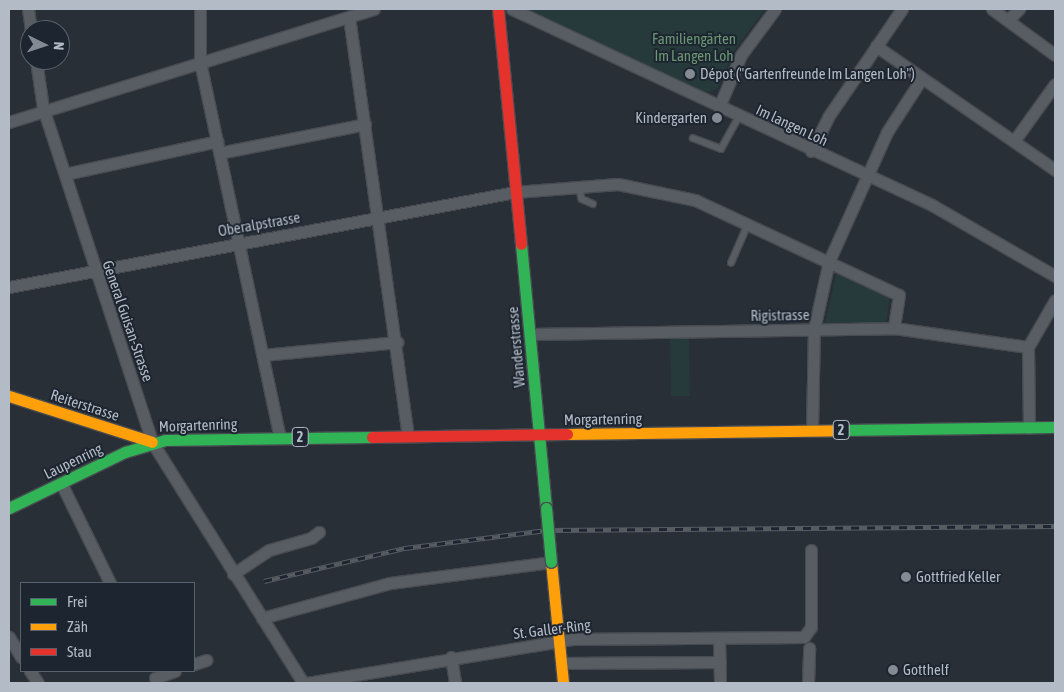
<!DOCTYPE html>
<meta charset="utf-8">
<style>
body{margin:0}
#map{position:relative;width:1064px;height:692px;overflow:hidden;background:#292f36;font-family:"Asap Condensed",sans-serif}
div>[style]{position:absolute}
.green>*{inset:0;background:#26393b}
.roads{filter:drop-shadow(1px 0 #474b51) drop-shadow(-1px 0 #474b51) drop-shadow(0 1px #474b51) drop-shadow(0 -1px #474b51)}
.lane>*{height:5.5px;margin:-2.75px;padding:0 2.75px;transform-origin:2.75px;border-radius:2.75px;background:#585d63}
.street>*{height:11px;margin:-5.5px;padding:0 5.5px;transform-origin:5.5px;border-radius:5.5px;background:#585d63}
.fast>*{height:11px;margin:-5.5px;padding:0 5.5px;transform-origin:5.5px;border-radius:5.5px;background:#30b455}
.slow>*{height:11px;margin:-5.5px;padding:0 5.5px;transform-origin:5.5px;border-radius:5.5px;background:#ff9f0a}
.jam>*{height:11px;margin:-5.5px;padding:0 5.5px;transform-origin:5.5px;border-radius:5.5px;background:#e5322d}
.rail>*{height:4.5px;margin-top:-2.25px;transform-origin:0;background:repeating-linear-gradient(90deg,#1d2530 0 8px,#575c62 0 16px);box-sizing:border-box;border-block:1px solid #575c62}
.bridges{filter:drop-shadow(1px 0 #474b51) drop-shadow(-1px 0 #474b51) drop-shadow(0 1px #474b51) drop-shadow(0 -1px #474b51)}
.fast-bridge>*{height:11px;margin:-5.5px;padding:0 5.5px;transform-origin:5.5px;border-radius:5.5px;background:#30b455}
.dots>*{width:14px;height:14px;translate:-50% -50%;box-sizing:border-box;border:2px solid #1d2530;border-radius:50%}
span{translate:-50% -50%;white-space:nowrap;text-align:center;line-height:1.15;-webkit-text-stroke:4px #1d2530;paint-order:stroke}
.shield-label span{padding:1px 4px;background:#1d2530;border:1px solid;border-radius:4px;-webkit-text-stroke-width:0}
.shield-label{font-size:14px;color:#b3bbc7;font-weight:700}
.park-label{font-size:15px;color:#6b9774}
.poi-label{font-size:15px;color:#b3bbc7}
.left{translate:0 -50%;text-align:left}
.right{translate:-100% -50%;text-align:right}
.street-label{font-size:15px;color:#b3bbc7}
.frame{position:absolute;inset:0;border:10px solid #b3bbc7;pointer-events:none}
.legend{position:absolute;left:20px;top:582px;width:175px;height:90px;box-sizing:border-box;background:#1d2530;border:1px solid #59616c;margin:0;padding:6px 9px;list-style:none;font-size:15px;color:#b3bbc7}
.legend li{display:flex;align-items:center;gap:10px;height:25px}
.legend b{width:25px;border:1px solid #59616c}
.north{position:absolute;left:20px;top:20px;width:50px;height:50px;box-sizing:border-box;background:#1d2530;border:1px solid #59616c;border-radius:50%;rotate:94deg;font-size:14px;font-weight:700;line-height:20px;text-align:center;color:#b3bbc7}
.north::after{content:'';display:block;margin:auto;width:18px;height:22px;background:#838a94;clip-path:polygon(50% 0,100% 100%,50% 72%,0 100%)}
</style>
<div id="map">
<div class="green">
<i style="clip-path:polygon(523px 9px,765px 9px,734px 51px,718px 88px,706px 93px)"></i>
<i style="clip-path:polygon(837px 270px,890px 295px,886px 323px,825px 324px)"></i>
<i style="clip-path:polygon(670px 337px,689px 337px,690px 396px,671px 396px)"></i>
</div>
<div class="roads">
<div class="lane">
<i style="left:693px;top:138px;width:30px;rotate:21deg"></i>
<i style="left:721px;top:149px;width:38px;rotate:-61deg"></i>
<i style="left:579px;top:185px;width:14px;rotate:78deg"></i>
<i style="left:582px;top:199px;width:12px;rotate:24deg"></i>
<i style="left:731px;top:263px;width:43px;rotate:-66.4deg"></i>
</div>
<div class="street">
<i style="left:28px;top:9px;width:21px;rotate:82deg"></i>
<i style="left:200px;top:9px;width:53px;rotate:90deg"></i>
<i style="left:200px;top:62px;width:383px;rotate:78deg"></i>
<i style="left:512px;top:9px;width:463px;rotate:25deg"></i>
<i style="left:932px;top:205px;width:142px;rotate:30deg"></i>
<i style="left:992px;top:9px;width:78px;rotate:36.1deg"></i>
<i style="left:349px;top:17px;width:422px;rotate:82deg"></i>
<i style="left:1008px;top:20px;width:16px;rotate:-45deg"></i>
<i style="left:876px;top:46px;width:218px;rotate:34.7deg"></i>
<i style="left:36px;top:60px;width:49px;rotate:81.7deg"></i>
<i style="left:43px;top:108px;width:351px;rotate:71.9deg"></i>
<i style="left:152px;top:442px;width:284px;rotate:57.9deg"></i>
<i style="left:719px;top:107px;width:56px;rotate:-67.1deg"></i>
<i style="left:741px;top:55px;width:57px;rotate:-53.5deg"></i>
<i style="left:9px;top:122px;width:382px;rotate:-17.2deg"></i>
<i style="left:1014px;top:141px;width:70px;rotate:-54.3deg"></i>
<i style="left:811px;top:151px;width:38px;rotate:-63deg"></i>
<i style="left:828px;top:117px;width:131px;rotate:-55.6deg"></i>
<i style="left:219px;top:153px;width:149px;rotate:-11.2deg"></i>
<i style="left:65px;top:174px;width:156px;rotate:-12.2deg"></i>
<i style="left:9px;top:287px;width:515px;rotate:-10.63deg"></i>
<i style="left:515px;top:192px;width:103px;rotate:-4.4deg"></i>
<i style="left:618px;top:184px;width:79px;rotate:11.7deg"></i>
<i style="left:695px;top:200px;width:225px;rotate:25deg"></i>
<i style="left:899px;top:295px;width:33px;rotate:99deg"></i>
<i style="left:531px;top:334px;width:363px;rotate:-0.9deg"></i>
<i style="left:894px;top:328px;width:135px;rotate:8.1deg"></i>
<i style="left:263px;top:355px;width:135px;rotate:-5.5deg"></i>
<i style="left:1029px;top:428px;width:81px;rotate:-90.7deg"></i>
<i style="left:1028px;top:347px;width:54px;rotate:-60.1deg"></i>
<i style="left:812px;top:430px;width:101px;rotate:-88.9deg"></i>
<i style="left:814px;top:329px;width:70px;rotate:-77.6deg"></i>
<i style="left:829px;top:261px;width:141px;rotate:-65.8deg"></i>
<i style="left:887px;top:132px;width:64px;rotate:-57.1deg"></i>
<i style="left:61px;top:483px;width:111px;rotate:63.9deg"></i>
<i style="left:233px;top:574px;width:43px;rotate:-33.7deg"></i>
<i style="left:269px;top:550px;width:44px;rotate:-15.9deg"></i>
<i style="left:311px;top:538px;width:10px;rotate:-37deg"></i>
<i style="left:262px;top:618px;width:133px;rotate:-15.3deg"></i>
<i style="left:390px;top:583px;width:162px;rotate:-7.4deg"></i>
<i style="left:9px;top:637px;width:23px;rotate:59deg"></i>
<i style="left:719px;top:638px;width:45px;rotate:88.7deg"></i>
<i style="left:451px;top:657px;width:26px;rotate:81deg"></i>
<i style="left:561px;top:663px;width:159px;rotate:-0.4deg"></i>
<i style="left:194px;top:664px;width:13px;rotate:-18deg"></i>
<i style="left:30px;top:671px;width:14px;rotate:56deg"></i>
<i style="left:155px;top:678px;width:21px;rotate:-19deg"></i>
<i style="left:307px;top:683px;width:270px;rotate:-9.4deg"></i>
<i style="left:573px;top:639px;width:231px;rotate:-0.5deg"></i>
<i style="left:804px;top:637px;width:12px;rotate:-55deg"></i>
<i style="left:811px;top:627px;width:77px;rotate:-90deg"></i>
<i style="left:808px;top:683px;width:35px;rotate:-88deg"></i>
</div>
<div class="fast">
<i style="left:521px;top:244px;width:265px;rotate:84.6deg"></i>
<i style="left:843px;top:430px;width:212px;rotate:-0.8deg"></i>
<i style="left:9px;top:508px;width:129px;rotate:-25.8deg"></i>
<i style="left:125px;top:452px;width:42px;rotate:-16.7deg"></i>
<i style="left:165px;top:440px;width:207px;rotate:-0.8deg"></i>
</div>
<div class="slow">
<i style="left:9px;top:396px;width:150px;rotate:17.8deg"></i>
<i style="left:567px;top:434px;width:276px;rotate:-0.8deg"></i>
<i style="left:551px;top:562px;width:122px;rotate:84.3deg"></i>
</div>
<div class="jam">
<i style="left:498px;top:9px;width:236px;rotate:84.4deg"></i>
<i style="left:372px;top:437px;width:195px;rotate:-0.9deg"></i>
</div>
</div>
<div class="rail">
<i style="left:264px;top:581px;width:145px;rotate:-13.2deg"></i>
<i style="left:405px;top:548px;width:143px;rotate:-7.2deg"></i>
<i style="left:547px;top:530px;width:508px;rotate:-0.45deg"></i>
</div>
<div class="bridges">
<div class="fast-bridge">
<i style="left:546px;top:508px;width:54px;rotate:84.7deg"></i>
</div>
</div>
<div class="dots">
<i style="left:690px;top:74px;background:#838a94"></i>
<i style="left:717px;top:118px;background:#838a94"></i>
<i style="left:906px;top:577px;background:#838a94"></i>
<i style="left:893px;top:670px;background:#838a94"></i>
</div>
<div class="shield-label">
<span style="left:841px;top:430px">2</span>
<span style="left:300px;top:437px">2</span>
</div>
<div class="park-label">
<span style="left:694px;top:47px">Familiengärten<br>Im Langen Loh</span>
</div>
<div class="poi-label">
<span class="left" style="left:700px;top:74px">Dépot ("Gartenfreunde Im Langen Loh")</span>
<span class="right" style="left:707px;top:118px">Kindergarten</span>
<span class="left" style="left:916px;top:577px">Gottfried Keller</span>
<span class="left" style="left:903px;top:670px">Gotthelf</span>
</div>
<div class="street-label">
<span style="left:792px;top:125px;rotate:25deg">Im langen Loh</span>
<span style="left:259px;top:224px;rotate:-10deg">Oberalpstrasse</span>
<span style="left:780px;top:315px;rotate:-1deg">Rigistrasse</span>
<span style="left:128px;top:321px;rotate:71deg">General Guisan-Strasse</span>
<span style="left:516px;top:347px;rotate:-95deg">Wanderstrasse</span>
<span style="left:85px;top:405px;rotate:18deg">Reiterstrasse</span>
<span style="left:603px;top:419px;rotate:-1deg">Morgartenring</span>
<span style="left:198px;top:425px;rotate:-2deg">Morgartenring</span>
<span style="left:73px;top:461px;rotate:-26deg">Laupenring</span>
<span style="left:552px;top:629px;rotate:-7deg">St. Galler-Ring</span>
</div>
<div class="frame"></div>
<ul class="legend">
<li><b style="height:6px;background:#30b455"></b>Frei</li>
<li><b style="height:6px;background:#ff9f0a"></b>Zäh</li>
<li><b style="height:6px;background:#e5322d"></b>Stau</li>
</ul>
<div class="north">N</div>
</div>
